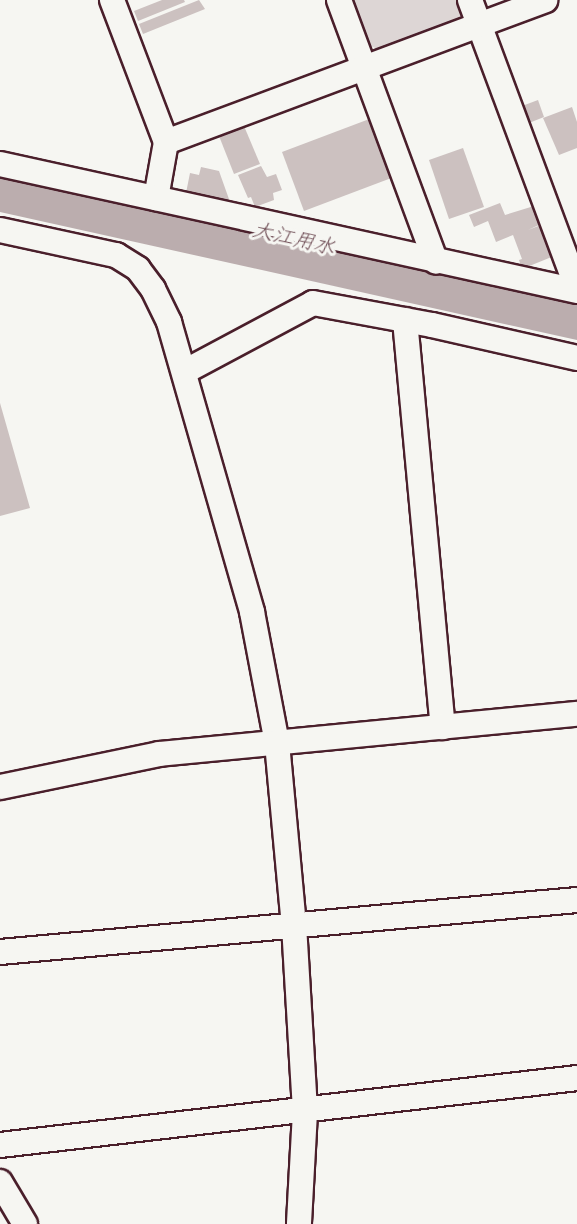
<!DOCTYPE html>
<meta charset="utf-8">
<style>
body{margin:0}
#map{position:relative;width:577px;height:1224px;overflow:hidden;background:#f6f6f2;font-family:Dekko,"Klee One",sans-serif}
div>[style]{position:absolute}
.green>*{inset:0;background:#ddd6d5}
.water>*{inset:0;background:#bbadae}
.building>*{inset:0;background:#ccc1c0}
.roads{filter:drop-shadow(2px 0 #4a1f2b) drop-shadow(-2px 0 #4a1f2b) drop-shadow(0 2px #4a1f2b) drop-shadow(0 -2px #4a1f2b)}
.minor>*{height:24px;margin:-12px;padding:0 12px;transform-origin:12px;border-radius:12px;background:#f6f6f2}
span{translate:-50% -50%;white-space:nowrap;text-align:center;line-height:1.15;-webkit-text-stroke:6px #f6f6f2;paint-order:stroke}
.water-label{font-size:21px;color:#6c4a52;font-style:italic}
</style>
<div id="map">
<div class="green">
<i style="clip-path:polygon(349px 0,459px 0,463px 10px,457px 22px,380px 50px,366px 44px)"></i>
</div>
<div class="water">
<i style="clip-path:polygon(0 174px,577px 302px,577px 340px,0 212px)"></i>
</div>
<div class="building">
<i style="clip-path:polygon(162px 0,184px 0,185px 2px,138px 21px,134px 11px)"></i>
<i style="clip-path:polygon(199px 0,205px 9px,143px 34px,139px 24px)"></i>
<i style="clip-path:polygon(538px 100px,544px 117px,529px 123px,522px 106px)"></i>
<i style="clip-path:polygon(572px 107px,577px 122px,577px 148px,559px 155px,543px 118px)"></i>
<i style="clip-path:polygon(372px 118px,394px 177px,304px 211px,282px 152px)"></i>
<i style="clip-path:polygon(244px 126px,260px 164px,234px 174px,219px 136px)"></i>
<i style="clip-path:polygon(463px 148px,484px 207px,449px 219px,429px 160px)"></i>
<i style="clip-path:polygon(261px 166px,267px 177px,276px 174px,282px 190px,273px 193px,274px 200px,255px 207px,251px 197px,248px 198px,238px 175px)"></i>
<i style="clip-path:polygon(201px 167px,219px 171px,230px 202px,186px 193px,190px 173px,199px 175px)"></i>
<i style="clip-path:polygon(500px 203px,505px 215px,534px 206px,541px 224px,528px 230px,541px 225px,554px 256px,522px 269px,519px 260px,522px 259px,513px 235px,496px 242px,488px 221px,474px 227px,469px 215px)"></i>
<i style="clip-path:polygon(0 403px,30px 508px,0 516px)"></i>
</div>
<div class="roads">
<div class="minor">
<i style="left:112px;top:0;width:152px;rotate:69.2deg"></i>
<i style="left:166px;top:142px;width:57px;rotate:100.1deg"></i>
<i style="left:339px;top:0;width:279px;rotate:69.7deg"></i>
<i style="left:470px;top:0;width:307px;rotate:69.6deg"></i>
<i style="left:166px;top:142px;width:405px;rotate:-20.5deg"></i>
<i style="left:0;top:164px;width:591px;rotate:12.41deg"></i>
<i style="left:0;top:230px;width:119px;rotate:12.2deg"></i>
<i style="left:116px;top:255px;width:26px;rotate:32deg"></i>
<i style="left:138px;top:269px;width:25px;rotate:53deg"></i>
<i style="left:153px;top:289px;width:37px;rotate:64deg"></i>
<i style="left:169px;top:322px;width:302px;rotate:74deg"></i>
<i style="left:252px;top:612px;width:133px;rotate:79.2deg"></i>
<i style="left:277px;top:743px;width:183px;rotate:84.7deg"></i>
<i style="left:294px;top:925px;width:187px;rotate:86.6deg"></i>
<i style="left:305px;top:1112px;width:112px;rotate:93.1deg"></i>
<i style="left:405px;top:320px;width:409px;rotate:84.7deg"></i>
<i style="left:184px;top:372px;width:146px;rotate:-28.1deg"></i>
<i style="left:313px;top:303px;width:121px;rotate:10.5deg"></i>
<i style="left:432px;top:325px;width:149px;rotate:12.8deg"></i>
<i style="left:0;top:787px;width:162px;rotate:-11.7deg"></i>
<i style="left:159px;top:754px;width:420px;rotate:-5.5deg"></i>
<i style="left:0;top:952px;width:579px;rotate:-5.15deg"></i>
<i style="left:0;top:1145px;width:581px;rotate:-6.62deg"></i>
<i style="left:0;top:1182px;width:49px;rotate:59.2deg"></i>
</div>
</div>
<div class="water-label">
<span style="left:293px;top:241px;rotate:13deg">大江用水</span>
</div>
</div>
